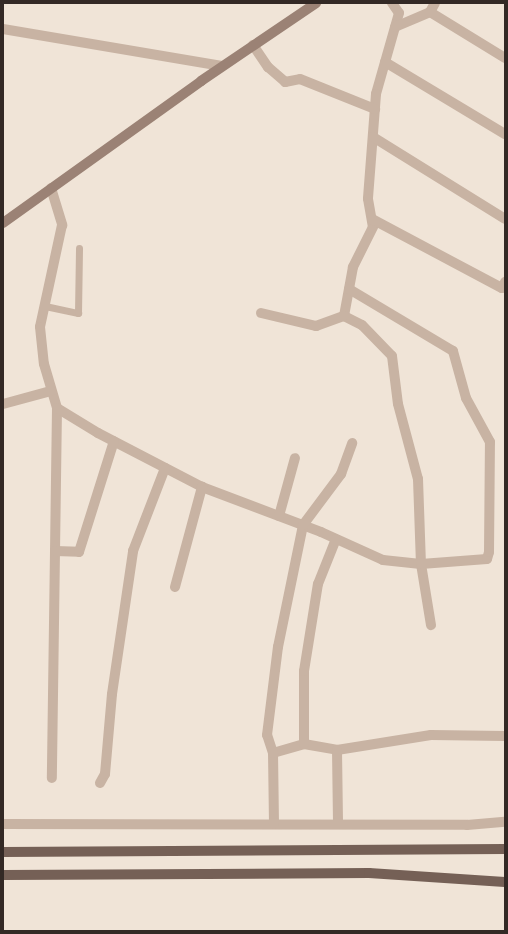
<!DOCTYPE html>
<style>
body{margin:0}
#map{position:relative;width:508px;height:934px;overflow:hidden;background:#f0e4d7;font-family:"Alegreya Sans",sans-serif}
div>[style]{position:absolute}
.service>*{height:7px;margin:-3.5px;padding:0 3.5px;transform-origin:3.5px;border-radius:3.5px;background:#c8b3a3}
.minor>*{height:10px;margin:-5px;padding:0 5px;transform-origin:5px;border-radius:5px;background:#c8b3a3}
.secondary>*{height:10px;margin:-5px;padding:0 5px;transform-origin:5px;border-radius:5px;background:#9b8275}
.primary>*{height:10px;margin:-5px;padding:0 5px;transform-origin:5px;border-radius:5px;background:#756056}
span{translate:-50% -50%;white-space:nowrap;text-align:center;line-height:1.15;-webkit-text-stroke:3.5px #f8eee3;paint-order:stroke}
.frame{position:absolute;inset:0;border:4px solid #332925;pointer-events:none}
</style>
<div id="map">
<div class="service">
<i style="left:45px;top:306px;width:34px;rotate:12deg"></i>
<i style="left:78px;top:313px;width:65px;rotate:-89.1deg"></i>
</div>
<div class="minor">
<i style="left:392px;top:3px;width:12px;rotate:55deg"></i>
<i style="left:399px;top:13px;width:84px;rotate:105.9deg"></i>
<i style="left:376px;top:94px;width:105px;rotate:94.4deg"></i>
<i style="left:368px;top:199px;width:28px;rotate:80deg"></i>
<i style="left:373px;top:227px;width:45px;rotate:116.6deg"></i>
<i style="left:353px;top:267px;width:50px;rotate:100.4deg"></i>
<i style="left:344px;top:316px;width:20px;rotate:27deg"></i>
<i style="left:362px;top:325px;width:43px;rotate:45.9deg"></i>
<i style="left:392px;top:356px;width:48px;rotate:82.9deg"></i>
<i style="left:398px;top:404px;width:78px;rotate:75.1deg"></i>
<i style="left:418px;top:479px;width:85px;rotate:88deg"></i>
<i style="left:421px;top:564px;width:62px;rotate:80.7deg"></i>
<i style="left:430px;top:12px;width:10px;rotate:-61deg"></i>
<i style="left:395px;top:27px;width:38px;rotate:-23deg"></i>
<i style="left:430px;top:12px;width:88px;rotate:31.5deg"></i>
<i style="left:3px;top:29px;width:222px;rotate:9.6deg"></i>
<i style="left:253px;top:45px;width:27px;rotate:56deg"></i>
<i style="left:268px;top:67px;width:23px;rotate:41deg"></i>
<i style="left:285px;top:82px;width:15px;rotate:-11deg"></i>
<i style="left:300px;top:79px;width:81px;rotate:21.8deg"></i>
<i style="left:385px;top:62px;width:140px;rotate:31deg"></i>
<i style="left:373px;top:137px;width:155px;rotate:31.8deg"></i>
<i style="left:51px;top:188px;width:39px;rotate:73deg"></i>
<i style="left:62px;top:225px;width:104px;rotate:102.2deg"></i>
<i style="left:40px;top:327px;width:37px;rotate:84deg"></i>
<i style="left:44px;top:364px;width:46px;rotate:73.5deg"></i>
<i style="left:57px;top:408px;width:370px;rotate:90.8deg"></i>
<i style="left:372px;top:219px;width:147px;rotate:28deg"></i>
<i style="left:502px;top:288px;width:7px;rotate:-63deg"></i>
<i style="left:261px;top:313px;width:57px;rotate:13.3deg"></i>
<i style="left:316px;top:326px;width:30px;rotate:-20deg"></i>
<i style="left:3px;top:404px;width:50px;rotate:-15.2deg"></i>
<i style="left:57px;top:408px;width:48px;rotate:31.4deg"></i>
<i style="left:98px;top:433px;width:117px;rotate:27.4deg"></i>
<i style="left:202px;top:487px;width:127px;rotate:20.7deg"></i>
<i style="left:321px;top:532px;width:68px;rotate:24.3deg"></i>
<i style="left:383px;top:560px;width:38px;rotate:6deg"></i>
<i style="left:421px;top:564px;width:66px;rotate:-4.3deg"></i>
<i style="left:487px;top:559px;width:7px;rotate:-74deg"></i>
<i style="left:489px;top:552px;width:110px;rotate:-89.5deg"></i>
<i style="left:490px;top:442px;width:50px;rotate:-118.6deg"></i>
<i style="left:466px;top:398px;width:49px;rotate:-105.5deg"></i>
<i style="left:453px;top:351px;width:121px;rotate:-149.2deg"></i>
<i style="left:279px;top:516px;width:60px;rotate:-74.6deg"></i>
<i style="left:55px;top:551px;width:24px;rotate:2deg"></i>
<i style="left:79px;top:552px;width:116px;rotate:-72.5deg"></i>
<i style="left:175px;top:587px;width:104px;rotate:-74.9deg"></i>
<i style="left:304px;top:744px;width:34px;rotate:10deg"></i>
<i style="left:337px;top:750px;width:95px;rotate:-9.1deg"></i>
<i style="left:431px;top:735px;width:74px;rotate:0.8deg"></i>
<i style="left:337px;top:750px;width:74px;rotate:89.2deg"></i>
<i style="left:273px;top:753px;width:32px;rotate:-16deg"></i>
<i style="left:304px;top:744px;width:73px;rotate:-90deg"></i>
<i style="left:304px;top:671px;width:88px;rotate:-80.9deg"></i>
<i style="left:318px;top:584px;width:48px;rotate:-68.2deg"></i>
<i style="left:100px;top:783px;width:10px;rotate:-61deg"></i>
<i style="left:105px;top:774px;width:80px;rotate:-85deg"></i>
<i style="left:112px;top:694px;width:145px;rotate:-81.6deg"></i>
<i style="left:133px;top:551px;width:89px;rotate:-68.9deg"></i>
<i style="left:3px;top:824px;width:464px;rotate:0.1deg"></i>
<i style="left:467px;top:825px;width:38px;rotate:-5deg"></i>
<i style="left:274px;top:824px;width:71px;rotate:-90.8deg"></i>
<i style="left:273px;top:753px;width:19px;rotate:-108deg"></i>
<i style="left:267px;top:735px;width:89px;rotate:-82.9deg"></i>
<i style="left:278px;top:647px;width:125px;rotate:-78.4deg"></i>
<i style="left:303px;top:525px;width:64px;rotate:-53.3deg"></i>
<i style="left:341px;top:474px;width:33px;rotate:-70deg"></i>
</div>
<div class="secondary">
<i style="left:3px;top:223px;width:244px;rotate:-35.6deg"></i>
<i style="left:201px;top:81px;width:139px;rotate:-34.1deg"></i>
</div>
<div class="primary">
<i style="left:3px;top:852px;width:502px;rotate:-0.34deg"></i>
<i style="left:3px;top:875px;width:366px;rotate:-0.3deg"></i>
<i style="left:369px;top:873px;width:136px;rotate:3.8deg"></i>
</div>
<div class="frame"></div>
</div>
